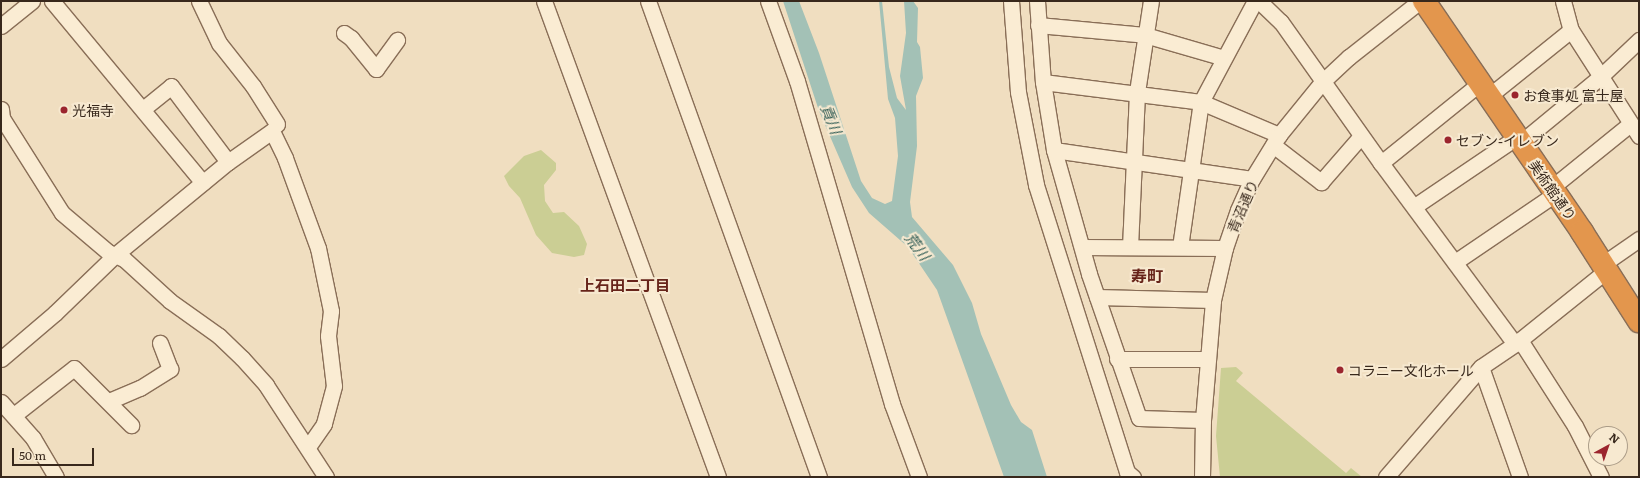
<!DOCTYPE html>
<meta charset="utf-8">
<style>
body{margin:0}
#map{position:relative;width:1640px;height:478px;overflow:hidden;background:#f0dec0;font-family:Literata,"Noto Sans JP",serif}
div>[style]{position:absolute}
.green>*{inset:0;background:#cbce94}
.water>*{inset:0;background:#a3c1b6}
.roads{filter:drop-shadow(1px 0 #896e57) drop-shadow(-1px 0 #896e57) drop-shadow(0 1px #896e57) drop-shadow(0 -1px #896e57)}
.minor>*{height:15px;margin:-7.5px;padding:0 7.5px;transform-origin:7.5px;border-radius:7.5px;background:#faecd3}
.highway>*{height:22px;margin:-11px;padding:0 11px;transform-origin:11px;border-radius:11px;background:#e3964d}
.dots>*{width:11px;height:11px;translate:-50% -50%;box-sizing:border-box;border:2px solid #f7e9d0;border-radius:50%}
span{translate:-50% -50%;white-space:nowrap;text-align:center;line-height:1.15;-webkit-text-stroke:4px #f7e9d0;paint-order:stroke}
.poi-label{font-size:14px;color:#38281c}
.left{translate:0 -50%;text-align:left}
.street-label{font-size:14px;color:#38281c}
.water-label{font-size:15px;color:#2b5952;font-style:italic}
.neighbourhood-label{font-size:15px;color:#67241a;font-weight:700}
.quarter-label{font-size:16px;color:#67241a;font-weight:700}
.frame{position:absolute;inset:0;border:2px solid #38281c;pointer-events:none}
.north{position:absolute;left:1588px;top:426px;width:40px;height:40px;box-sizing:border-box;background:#f7e9d0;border:1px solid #ab9c88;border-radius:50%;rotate:40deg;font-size:11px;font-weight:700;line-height:16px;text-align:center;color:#38281c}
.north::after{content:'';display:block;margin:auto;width:14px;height:18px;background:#9b252e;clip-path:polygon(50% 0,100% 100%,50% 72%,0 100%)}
.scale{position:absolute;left:12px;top:448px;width:82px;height:18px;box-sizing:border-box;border:2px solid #38281c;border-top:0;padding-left:5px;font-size:12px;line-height:14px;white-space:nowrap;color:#38281c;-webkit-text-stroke:3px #f7e9d0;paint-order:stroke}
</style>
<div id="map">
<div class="green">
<i style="clip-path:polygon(541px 150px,556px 163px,556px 170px,544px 185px,545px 201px,553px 213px,564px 212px,579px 226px,587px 244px,584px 255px,574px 257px,552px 253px,536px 235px,520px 198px,509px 186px,504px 176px,524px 156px)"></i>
<i style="clip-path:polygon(1236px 367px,1243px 373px,1236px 381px,1346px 473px,1351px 468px,1362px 477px,1220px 477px,1216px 436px,1221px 368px)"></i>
</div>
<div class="water">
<i style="clip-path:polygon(783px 1px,799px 1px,819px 53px,861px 181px,872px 198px,885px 204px,892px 201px,898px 156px,895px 118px,888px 99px,879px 1px,882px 1px,889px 67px,897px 98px,906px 110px,900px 76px,906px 33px,904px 1px,913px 1px,918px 8px,917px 42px,920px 47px,923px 78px,916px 96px,917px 146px,910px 202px,912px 217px,953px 265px,972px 303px,981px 334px,1011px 405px,1021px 422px,1032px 430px,1047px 477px,1004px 477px,937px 290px,908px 247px,869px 213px,852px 187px,819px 111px)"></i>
</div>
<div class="roads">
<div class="minor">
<i style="left:52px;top:1px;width:236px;rotate:50.3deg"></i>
<i style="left:199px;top:1px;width:47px;rotate:64.5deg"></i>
<i style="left:219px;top:43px;width:55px;rotate:51.7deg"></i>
<i style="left:253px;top:86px;width:45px;rotate:57.7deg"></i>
<i style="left:544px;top:1px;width:507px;rotate:69.92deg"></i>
<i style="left:648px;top:1px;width:506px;rotate:70.24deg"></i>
<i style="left:768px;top:1px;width:85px;rotate:70.1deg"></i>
<i style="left:797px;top:81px;width:337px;rotate:73.6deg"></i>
<i style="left:892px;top:404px;width:78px;rotate:69.7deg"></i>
<i style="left:1011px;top:1px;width:91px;rotate:85.6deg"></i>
<i style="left:1018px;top:92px;width:95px;rotate:79deg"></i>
<i style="left:1036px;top:185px;width:301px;rotate:72.4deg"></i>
<i style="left:1127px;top:472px;width:8px;rotate:40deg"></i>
<i style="left:1037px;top:1px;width:81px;rotate:85.8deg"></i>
<i style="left:1043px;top:82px;width:69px;rotate:80.8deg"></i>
<i style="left:1054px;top:150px;width:129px;rotate:74.2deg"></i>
<i style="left:1089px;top:274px;width:152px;rotate:70.9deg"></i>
<i style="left:1139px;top:418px;width:64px;rotate:1.8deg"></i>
<i style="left:1259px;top:1px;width:30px;rotate:44deg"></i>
<i style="left:1281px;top:22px;width:173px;rotate:54.7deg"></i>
<i style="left:1381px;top:163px;width:225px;rotate:53.5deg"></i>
<i style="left:1563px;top:1px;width:30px;rotate:75deg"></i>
<i style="left:1571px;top:30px;width:126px;rotate:57.3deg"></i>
<i style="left:1038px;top:25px;width:107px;rotate:5.3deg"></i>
<i style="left:1145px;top:35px;width:82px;rotate:16.2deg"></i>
<i style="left:1px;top:26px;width:40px;rotate:-39deg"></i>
<i style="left:344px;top:33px;width:9px;rotate:36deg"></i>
<i style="left:351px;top:38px;width:40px;rotate:51deg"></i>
<i style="left:376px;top:69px;width:36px;rotate:-54deg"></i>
<i style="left:1043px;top:82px;width:159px;rotate:7.2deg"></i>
<i style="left:1201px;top:102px;width:85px;rotate:22.9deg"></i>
<i style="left:1489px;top:96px;width:105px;rotate:-38.8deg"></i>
<i style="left:1px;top:109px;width:9px;rotate:84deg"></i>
<i style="left:2px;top:118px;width:112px;rotate:57.7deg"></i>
<i style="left:62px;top:213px;width:60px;rotate:40.3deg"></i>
<i style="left:108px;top:252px;width:17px;rotate:24deg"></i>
<i style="left:124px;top:259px;width:62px;rotate:42.4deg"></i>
<i style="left:170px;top:301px;width:60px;rotate:35.5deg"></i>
<i style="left:219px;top:336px;width:32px;rotate:44deg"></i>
<i style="left:242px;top:358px;width:36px;rotate:48deg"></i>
<i style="left:266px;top:385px;width:110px;rotate:56.9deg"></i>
<i style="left:143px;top:109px;width:36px;rotate:-39deg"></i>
<i style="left:171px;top:86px;width:95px;rotate:53.1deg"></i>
<i style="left:1520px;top:143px;width:104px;rotate:-39.5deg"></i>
<i style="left:1600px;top:77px;width:54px;rotate:-43.5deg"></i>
<i style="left:1273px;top:145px;width:61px;rotate:37.6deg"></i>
<i style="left:1321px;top:182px;width:61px;rotate:-49deg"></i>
<i style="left:1054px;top:150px;width:200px;rotate:8.3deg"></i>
<i style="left:1381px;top:163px;width:127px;rotate:-38.9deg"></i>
<i style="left:1551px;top:188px;width:102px;rotate:-39deg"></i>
<i style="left:1415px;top:206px;width:123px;rotate:-34.1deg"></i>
<i style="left:1082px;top:247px;width:143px;rotate:0.4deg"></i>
<i style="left:1130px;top:247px;width:155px;rotate:-87.4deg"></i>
<i style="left:1137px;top:92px;width:92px;rotate:-81.3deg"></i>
<i style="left:1180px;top:247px;width:147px;rotate:-81.8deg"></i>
<i style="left:1201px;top:102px;width:115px;rotate:-61.9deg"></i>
<i style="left:1455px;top:262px;width:121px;rotate:-34.2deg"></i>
<i style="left:1603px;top:264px;width:44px;rotate:-34.8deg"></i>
<i style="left:1097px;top:297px;width:116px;rotate:1.5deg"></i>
<i style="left:1520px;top:340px;width:102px;rotate:57.4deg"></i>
<i style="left:1575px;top:426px;width:57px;rotate:63deg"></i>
<i style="left:1px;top:359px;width:71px;rotate:-40.4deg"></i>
<i style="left:55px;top:313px;width:83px;rotate:-44deg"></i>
<i style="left:115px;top:255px;width:146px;rotate:-39.5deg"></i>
<i style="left:228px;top:162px;width:54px;rotate:-35.2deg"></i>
<i style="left:272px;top:131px;width:30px;rotate:64deg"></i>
<i style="left:285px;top:158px;width:96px;rotate:69.9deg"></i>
<i style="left:318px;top:248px;width:64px;rotate:78.3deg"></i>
<i style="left:331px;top:311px;width:25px;rotate:97deg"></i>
<i style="left:328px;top:336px;width:50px;rotate:83.2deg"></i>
<i style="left:334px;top:386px;width:39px;rotate:105deg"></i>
<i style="left:324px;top:424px;width:28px;rotate:125deg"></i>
<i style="left:1117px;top:359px;width:91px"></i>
<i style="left:1481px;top:367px;width:117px;rotate:70.5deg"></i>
<i style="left:109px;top:401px;width:34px;rotate:-23deg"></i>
<i style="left:140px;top:388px;width:36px;rotate:-32deg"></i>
<i style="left:170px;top:369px;width:28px;rotate:-111deg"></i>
<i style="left:1px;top:402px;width:48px;rotate:48.4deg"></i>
<i style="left:33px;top:438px;width:45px;rotate:59.5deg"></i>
<i style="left:14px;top:415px;width:76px;rotate:-38.1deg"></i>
<i style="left:74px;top:368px;width:81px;rotate:45deg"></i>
<i style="left:1202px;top:477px;width:57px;rotate:-89deg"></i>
<i style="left:1203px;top:420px;width:120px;rotate:-85.2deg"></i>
<i style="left:1213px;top:300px;width:53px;rotate:-77deg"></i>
<i style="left:1225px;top:248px;width:40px;rotate:-71.1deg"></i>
<i style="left:1238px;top:210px;width:34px;rotate:-66deg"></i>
<i style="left:1252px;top:179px;width:52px;rotate:-58.5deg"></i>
<i style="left:1279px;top:135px;width:68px;rotate:-50.9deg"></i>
<i style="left:1322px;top:82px;width:37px;rotate:-43deg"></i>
<i style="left:1349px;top:57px;width:90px;rotate:-38.3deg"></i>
<i style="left:1386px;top:477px;width:145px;rotate:-49.2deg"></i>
<i style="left:1481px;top:367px;width:41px;rotate:-34.1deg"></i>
<i style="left:1515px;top:344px;width:118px;rotate:-38.8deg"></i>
</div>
<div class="highway">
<i style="left:1424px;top:1px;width:280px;rotate:55.6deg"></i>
<i style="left:1582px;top:232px;width:106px;rotate:57.4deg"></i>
</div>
</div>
<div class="dots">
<i style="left:1515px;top:95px;background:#9b252e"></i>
<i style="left:64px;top:110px;background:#9b252e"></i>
<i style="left:1448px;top:140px;background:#9b252e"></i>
<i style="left:1340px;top:370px;background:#9b252e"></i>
</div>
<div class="poi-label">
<span class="left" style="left:1523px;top:95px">お食事処 富士屋</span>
<span class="left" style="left:72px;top:110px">光福寺</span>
<span class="left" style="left:1456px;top:140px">セブン-イレブン</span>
<span class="left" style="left:1348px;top:370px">コラニー文化ホール</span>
</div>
<div class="street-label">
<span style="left:1553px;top:190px;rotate:55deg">美術館通り</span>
<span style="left:1242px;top:206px;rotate:-67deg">青沼通り</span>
</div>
<div class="water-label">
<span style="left:832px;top:119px;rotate:68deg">貢川</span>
<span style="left:918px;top:246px;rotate:53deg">荒川</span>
</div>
<div class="neighbourhood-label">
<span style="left:625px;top:285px">上石田二丁目</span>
</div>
<div class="quarter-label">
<span style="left:1147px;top:275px">寿町</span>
</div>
<div class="frame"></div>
<div class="north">N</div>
<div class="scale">50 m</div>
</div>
